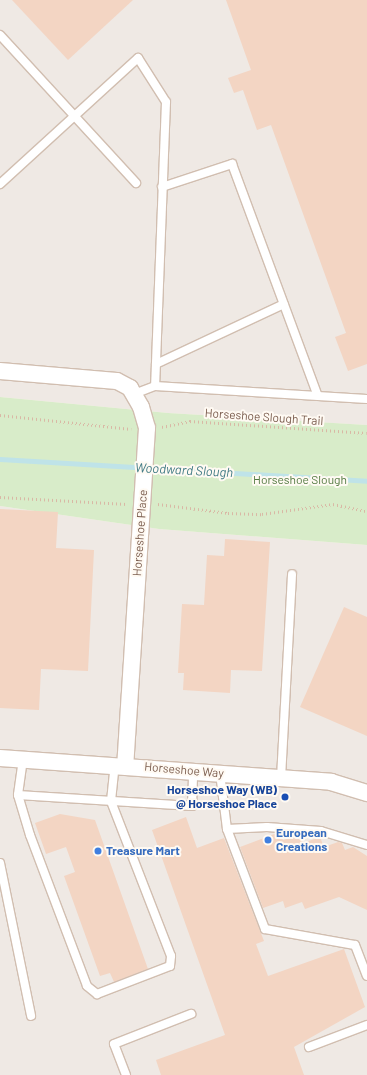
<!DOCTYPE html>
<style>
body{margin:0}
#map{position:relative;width:367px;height:1075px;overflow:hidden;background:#fdf6ec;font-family:Barlow,sans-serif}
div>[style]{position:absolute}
.industrial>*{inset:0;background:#efe9e4}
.green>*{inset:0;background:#d8ecc9}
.stream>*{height:5px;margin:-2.5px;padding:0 2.5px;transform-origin:2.5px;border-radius:2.5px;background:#bfe3e8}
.building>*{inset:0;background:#f3d5c3}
.path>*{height:2.5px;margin-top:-1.25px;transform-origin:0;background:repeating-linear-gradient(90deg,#d9b8a5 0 1px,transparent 0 4px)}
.roads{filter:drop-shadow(1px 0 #d1beb0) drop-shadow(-1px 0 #d1beb0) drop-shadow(0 1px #d1beb0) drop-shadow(0 -1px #d1beb0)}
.lane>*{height:8px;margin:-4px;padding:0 4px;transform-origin:4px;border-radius:4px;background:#fff}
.street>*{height:16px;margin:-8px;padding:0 8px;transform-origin:8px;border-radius:8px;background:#fff}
.dots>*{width:11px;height:11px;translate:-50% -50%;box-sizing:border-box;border:2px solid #fffaf3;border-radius:50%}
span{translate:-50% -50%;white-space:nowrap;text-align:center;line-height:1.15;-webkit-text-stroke:4px #fffaf3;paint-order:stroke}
.street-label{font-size:12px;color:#7a5c4d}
.park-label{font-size:12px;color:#537a41}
.transit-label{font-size:12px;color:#164399;font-weight:700}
.right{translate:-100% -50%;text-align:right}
.shop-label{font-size:12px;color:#366cbe;font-weight:700}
.left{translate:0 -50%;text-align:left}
.water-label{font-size:13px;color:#437c86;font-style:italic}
</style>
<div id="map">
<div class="industrial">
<i style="clip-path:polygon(0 0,367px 0,367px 425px,168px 413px,0 397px)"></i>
<i style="clip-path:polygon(0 506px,159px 529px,367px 545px,367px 1075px,0 1075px)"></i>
</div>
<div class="green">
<i style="clip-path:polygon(0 397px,168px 413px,367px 425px,367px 545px,159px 529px,0 506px)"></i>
</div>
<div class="stream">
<i style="left:0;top:459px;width:368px;rotate:3.4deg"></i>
</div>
<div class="building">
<i style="clip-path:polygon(12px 0,133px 0,68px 60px)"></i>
<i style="clip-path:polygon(226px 0,367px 0,367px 364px,348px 371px,335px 337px,346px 333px,271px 125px,257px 130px,243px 90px,234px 93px,228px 78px,251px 70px)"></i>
<i style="clip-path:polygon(0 509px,58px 512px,56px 548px,94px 550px,88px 671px,41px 669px,39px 710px,0 708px)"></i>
<i style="clip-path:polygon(225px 539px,270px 542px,262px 671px,231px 670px,230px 693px,183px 690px,184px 673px,178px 673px,182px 604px,204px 605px,207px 555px,224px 556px)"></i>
<i style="clip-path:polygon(344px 607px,367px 617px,367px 736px,300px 707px)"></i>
<i style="clip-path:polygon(60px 814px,95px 820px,148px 969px,114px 982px,110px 973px,100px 976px,64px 876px,75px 872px,66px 847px,46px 854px,35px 823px)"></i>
<i style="clip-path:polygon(186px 817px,197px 848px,224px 838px,264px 941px,256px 944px,268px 976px,344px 949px,365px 1007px,294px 1047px,304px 1075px,161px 1075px,156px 1060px,225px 1035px,152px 830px)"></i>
<i style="clip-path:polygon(277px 833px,280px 834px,283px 840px,300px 835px,303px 843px,320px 837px,324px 847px,338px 842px,342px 843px,345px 850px,353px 847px,367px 856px,367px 910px,339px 897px,305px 909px,302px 902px,285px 908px,283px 901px,263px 908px,240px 847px)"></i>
</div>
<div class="path">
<i style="left:0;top:415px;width:132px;rotate:6.1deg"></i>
<i style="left:162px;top:427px;width:29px;rotate:-12deg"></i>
<i style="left:190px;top:421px;width:177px;rotate:3.9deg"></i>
<i style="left:0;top:497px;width:127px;rotate:3.2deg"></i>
<i style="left:158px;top:504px;width:71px;rotate:7.3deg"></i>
<i style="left:228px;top:513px;width:34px;rotate:2deg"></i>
<i style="left:262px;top:514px;width:72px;rotate:-8deg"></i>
<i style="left:333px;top:504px;width:35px;rotate:12deg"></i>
</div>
<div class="roads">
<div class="lane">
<i style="left:0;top:35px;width:201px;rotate:47.4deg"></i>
<i style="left:0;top:184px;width:187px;rotate:-42.4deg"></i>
<i style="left:138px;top:58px;width:52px;rotate:57.5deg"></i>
<i style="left:166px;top:102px;width:284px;rotate:92.2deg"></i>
<i style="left:162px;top:187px;width:74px;rotate:-18.2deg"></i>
<i style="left:232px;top:164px;width:247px;rotate:69.7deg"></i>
<i style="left:156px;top:364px;width:141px;rotate:-25.1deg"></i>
<i style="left:134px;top:394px;width:22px;rotate:-21deg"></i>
<i style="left:155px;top:386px;width:212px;rotate:3.5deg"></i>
<i style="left:23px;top:759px;width:36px;rotate:98deg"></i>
<i style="left:18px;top:795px;width:42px;rotate:73.3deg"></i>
<i style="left:30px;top:835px;width:161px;rotate:69.3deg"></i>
<i style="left:87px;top:986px;width:13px;rotate:39deg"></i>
<i style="left:97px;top:994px;width:78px;rotate:-21deg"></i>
<i style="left:170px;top:966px;width:10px;rotate:-84deg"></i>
<i style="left:171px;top:956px;width:166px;rotate:-111.2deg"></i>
<i style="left:111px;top:801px;width:37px;rotate:-84deg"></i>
<i style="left:220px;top:773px;width:56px;rotate:82.9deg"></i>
<i style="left:227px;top:829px;width:107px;rotate:69.2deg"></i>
<i style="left:265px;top:929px;width:91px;rotate:10.1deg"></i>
<i style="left:355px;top:945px;width:33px;rotate:69deg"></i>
<i style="left:281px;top:778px;width:204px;rotate:-86.9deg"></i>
<i style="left:18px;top:795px;width:174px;rotate:3.6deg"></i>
<i style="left:192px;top:806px;width:35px;rotate:-88deg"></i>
<i style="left:227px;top:829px;width:40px;rotate:-2.9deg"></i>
<i style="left:267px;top:827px;width:54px;rotate:4.2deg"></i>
<i style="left:321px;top:831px;width:48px;rotate:16.9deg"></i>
<i style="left:0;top:863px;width:156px;rotate:78.5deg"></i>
<i style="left:309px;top:1047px;width:62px;rotate:-20.8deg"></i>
<i style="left:126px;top:1075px;width:33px;rotate:-111deg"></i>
<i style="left:114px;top:1044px;width:83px;rotate:-21.3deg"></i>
</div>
<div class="street">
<i style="left:0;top:371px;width:117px;rotate:4.9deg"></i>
<i style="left:117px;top:381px;width:15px;rotate:28deg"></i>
<i style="left:130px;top:388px;width:22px;rotate:60deg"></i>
<i style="left:141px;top:407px;width:22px;rotate:74deg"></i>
<i style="left:147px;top:428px;width:338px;rotate:93.7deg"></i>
<i style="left:0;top:758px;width:332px;rotate:4.1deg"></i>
<i style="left:331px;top:782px;width:38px;rotate:17deg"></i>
</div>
</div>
<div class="dots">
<i style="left:285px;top:797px;background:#1a4fb4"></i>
<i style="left:268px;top:840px;background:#3f7fe0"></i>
<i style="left:98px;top:851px;background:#3f7fe0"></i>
</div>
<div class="street-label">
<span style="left:264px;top:417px;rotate:4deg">Horseshoe Slough Trail</span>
<span style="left:140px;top:533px;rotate:-86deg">Horseshoe Place</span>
<span style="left:184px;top:770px;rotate:5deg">Horseshoe Way</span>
</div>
<div class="park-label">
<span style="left:300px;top:480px">Horseshoe Slough</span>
</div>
<div class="transit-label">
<span class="right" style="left:277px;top:797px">Horseshoe Way (WB)<br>@ Horseshoe Place</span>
</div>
<div class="shop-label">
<span class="left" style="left:276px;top:840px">European<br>Creations</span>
<span class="left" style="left:106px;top:851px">Treasure Mart</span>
</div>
<div class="water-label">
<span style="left:184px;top:470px;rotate:3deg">Woodward Slough</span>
</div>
</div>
